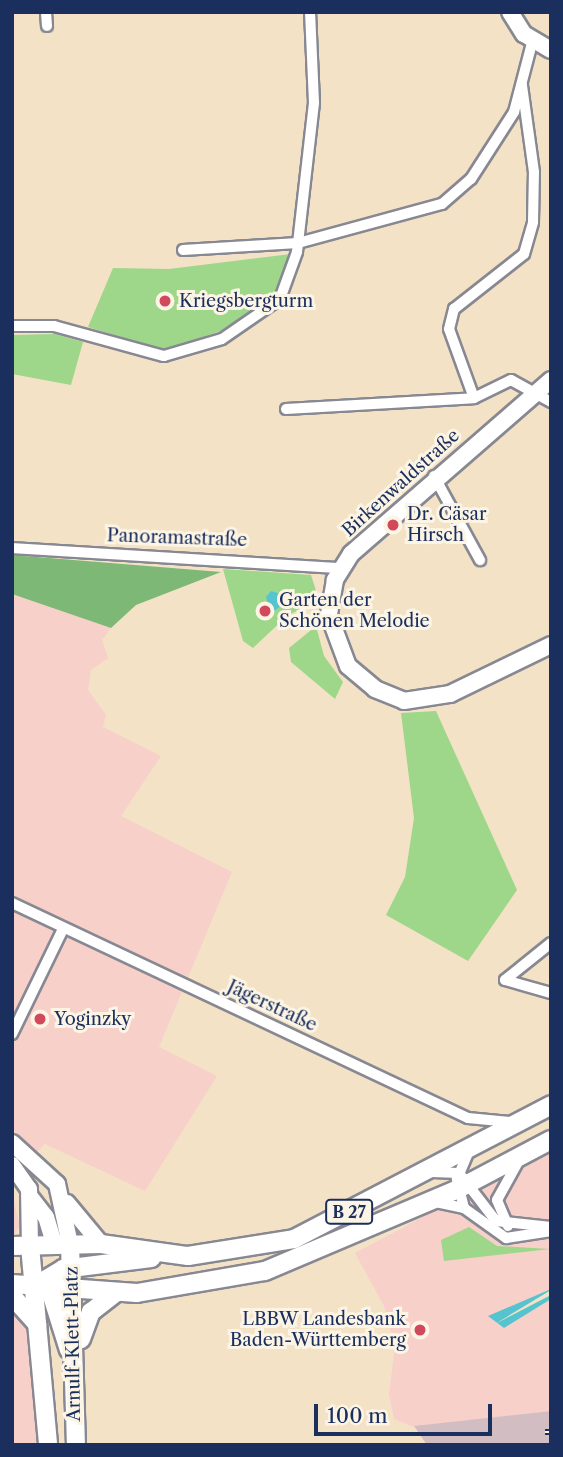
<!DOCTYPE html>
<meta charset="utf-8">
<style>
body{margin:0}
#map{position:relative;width:563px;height:1457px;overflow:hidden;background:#f3e2c5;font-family:"Libre Caslon Text",serif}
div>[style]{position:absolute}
.built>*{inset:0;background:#f7d0ca}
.industrial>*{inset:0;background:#d2bec2}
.green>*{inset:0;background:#9ed78a}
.forest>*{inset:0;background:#7eb876}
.water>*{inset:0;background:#56c4ce}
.pier>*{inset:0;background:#f3e2c5}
.roads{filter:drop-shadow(2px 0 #878892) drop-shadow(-2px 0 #878892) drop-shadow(0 2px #878892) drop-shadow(0 -2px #878892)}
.street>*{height:10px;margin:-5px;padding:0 5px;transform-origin:5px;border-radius:5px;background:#fff}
.secondary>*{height:16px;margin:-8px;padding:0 8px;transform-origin:8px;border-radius:8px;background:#fff}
.primary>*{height:18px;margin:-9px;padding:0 9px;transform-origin:9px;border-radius:9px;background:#fff}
.rail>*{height:6px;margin-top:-3px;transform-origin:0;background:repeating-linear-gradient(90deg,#fcf5e5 0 10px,#1b2f5e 0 20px);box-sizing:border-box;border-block:2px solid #1b2f5e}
.dots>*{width:19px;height:19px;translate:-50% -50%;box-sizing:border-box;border:4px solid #fcf5e5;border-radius:50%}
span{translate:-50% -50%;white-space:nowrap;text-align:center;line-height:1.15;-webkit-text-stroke:6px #fcf5e5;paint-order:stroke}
.shield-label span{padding:2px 5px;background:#fcf5e5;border:2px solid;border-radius:5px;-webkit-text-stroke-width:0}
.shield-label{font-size:16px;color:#1b2f5e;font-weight:700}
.poi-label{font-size:18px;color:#1b2f5e}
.left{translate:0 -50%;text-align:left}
.right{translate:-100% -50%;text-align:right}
.street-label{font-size:18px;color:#1b2f5e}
.frame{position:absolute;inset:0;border:14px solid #1b2f5e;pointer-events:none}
.scale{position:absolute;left:314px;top:1404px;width:178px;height:32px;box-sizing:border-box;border:4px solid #1b2f5e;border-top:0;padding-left:9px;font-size:21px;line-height:24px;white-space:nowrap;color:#1b2f5e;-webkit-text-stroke:5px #fcf5e5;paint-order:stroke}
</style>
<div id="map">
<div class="built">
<i style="clip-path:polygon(12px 594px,111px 628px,102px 640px,108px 658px,91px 670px,88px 690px,106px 715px,103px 727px,161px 756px,121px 816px,232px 872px,159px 1047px,217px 1076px,145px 1191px,45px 1144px,12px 1177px)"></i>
<i style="clip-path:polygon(551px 1149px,551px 1411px,414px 1427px,394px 1419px,389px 1394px,395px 1347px,384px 1306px,355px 1253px)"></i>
<i style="clip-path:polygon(12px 1195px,20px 1226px,12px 1237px)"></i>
<i style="clip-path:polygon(12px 1292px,25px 1292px,39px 1445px,12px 1445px)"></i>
</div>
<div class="industrial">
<i style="clip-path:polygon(551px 1411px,551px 1445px,427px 1445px,414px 1426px)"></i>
</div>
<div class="green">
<i style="clip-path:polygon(291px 254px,277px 296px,220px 331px,166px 351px,88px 327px,113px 268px,169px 269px)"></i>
<i style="clip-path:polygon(55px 334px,83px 342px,71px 385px,12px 374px,12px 335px)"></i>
<i style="clip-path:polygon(223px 569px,311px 575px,319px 600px,287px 616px,253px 648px,243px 641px)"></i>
<i style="clip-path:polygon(316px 626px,324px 656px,343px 682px,335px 699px,291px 662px,289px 648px)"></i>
<i style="clip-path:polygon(436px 711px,517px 890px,468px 961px,386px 915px,405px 877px,414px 818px,401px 713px)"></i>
<i style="clip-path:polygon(469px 1227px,497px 1246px,550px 1249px,444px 1261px,441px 1240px)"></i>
</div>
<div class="forest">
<i style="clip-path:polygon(12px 555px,221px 572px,136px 605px,111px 628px,12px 594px)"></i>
</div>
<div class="water">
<i style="clip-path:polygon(271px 591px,291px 597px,271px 614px,266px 597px)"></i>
<i style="clip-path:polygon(551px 1289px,551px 1299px,504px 1328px,488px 1316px)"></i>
</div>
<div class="pier">
<i style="clip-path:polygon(551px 1290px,551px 1295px,495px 1324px)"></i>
</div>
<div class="roads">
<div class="street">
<i style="left:46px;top:12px;width:14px;rotate:86deg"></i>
<i style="left:183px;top:250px;width:115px;rotate:-3.5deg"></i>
<i style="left:298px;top:243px;width:149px;rotate:-15.2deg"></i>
<i style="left:442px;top:204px;width:38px;rotate:-41deg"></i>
<i style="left:471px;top:179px;width:80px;rotate:-57.3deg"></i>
<i style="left:514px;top:112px;width:75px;rotate:-75.4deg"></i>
<i style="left:12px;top:326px;width:42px"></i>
<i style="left:54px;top:326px;width:114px;rotate:15.3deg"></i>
<i style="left:164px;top:356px;width:60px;rotate:-16.3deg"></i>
<i style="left:222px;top:339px;width:70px;rotate:-34.6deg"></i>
<i style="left:280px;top:299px;width:50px;rotate:-70.1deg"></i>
<i style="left:297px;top:252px;width:150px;rotate:-83.5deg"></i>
<i style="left:314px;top:103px;width:91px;rotate:-92.5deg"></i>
<i style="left:474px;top:398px;width:73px;rotate:-109.9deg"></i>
<i style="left:449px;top:329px;width:21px;rotate:-76deg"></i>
<i style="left:454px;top:309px;width:89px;rotate:-38.2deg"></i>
<i style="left:524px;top:254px;width:33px;rotate:-74deg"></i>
<i style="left:533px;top:222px;width:50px;rotate:-88.9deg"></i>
<i style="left:534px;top:172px;width:88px;rotate:-97.9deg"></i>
<i style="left:286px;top:409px;width:188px;rotate:-3.3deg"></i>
<i style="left:474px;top:398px;width:41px;rotate:-25.9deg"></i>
<i style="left:511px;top:380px;width:46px;rotate:28.8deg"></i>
<i style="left:434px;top:476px;width:96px;rotate:61.3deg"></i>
<i style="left:12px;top:548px;width:329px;rotate:3.5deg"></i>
<i style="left:12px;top:903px;width:504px;rotate:25.24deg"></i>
<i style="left:468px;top:1118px;width:42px;rotate:5.4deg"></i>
<i style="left:551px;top:943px;width:59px;rotate:141.2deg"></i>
<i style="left:505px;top:980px;width:48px;rotate:15.8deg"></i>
<i style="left:12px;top:1034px;width:117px;rotate:-64.1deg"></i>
<i style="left:432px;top:1172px;width:27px;rotate:2deg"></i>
<i style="left:459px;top:1173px;width:61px;rotate:52.4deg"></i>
<i style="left:496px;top:1221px;width:55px;rotate:6.2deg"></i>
<i style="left:431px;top:1201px;width:34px;rotate:12deg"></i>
<i style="left:464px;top:1208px;width:52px;rotate:35.5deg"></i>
<i style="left:506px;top:1238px;width:46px;rotate:-8.8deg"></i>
<i style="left:464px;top:1208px;width:30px;rotate:-104deg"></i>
<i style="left:457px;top:1179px;width:33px;rotate:-67deg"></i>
<i style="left:508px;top:1226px;width:28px;rotate:-113deg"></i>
<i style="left:497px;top:1200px;width:43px;rotate:-61.1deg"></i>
</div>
<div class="secondary">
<i style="left:510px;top:12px;width:26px;rotate:58deg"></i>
<i style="left:524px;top:34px;width:31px;rotate:31deg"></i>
<i style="left:551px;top:380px;width:265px;rotate:139deg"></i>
<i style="left:351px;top:554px;width:31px;rotate:122deg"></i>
<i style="left:335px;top:580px;width:36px;rotate:100deg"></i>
<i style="left:329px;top:615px;width:54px;rotate:69.6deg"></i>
<i style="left:348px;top:666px;width:35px;rotate:40deg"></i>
<i style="left:375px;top:689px;width:31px;rotate:22deg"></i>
<i style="left:404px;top:701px;width:47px;rotate:-8.7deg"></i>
<i style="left:450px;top:694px;width:112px;rotate:-25.9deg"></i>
<i style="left:12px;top:1143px;width:61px;rotate:42.3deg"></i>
<i style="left:57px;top:1184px;width:61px;rotate:77.8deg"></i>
<i style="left:12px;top:1165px;width:29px;rotate:55deg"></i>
<i style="left:29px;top:1189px;width:57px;rotate:89deg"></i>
<i style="left:31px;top:1198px;width:24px;rotate:52deg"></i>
<i style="left:46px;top:1217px;width:28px;rotate:73deg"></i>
<i style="left:67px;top:1203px;width:53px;rotate:50.3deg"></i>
</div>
<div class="primary">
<i style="left:70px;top:1244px;width:201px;rotate:88.3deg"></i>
<i style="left:12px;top:1246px;width:89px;rotate:-1.3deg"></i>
<i style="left:101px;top:1244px;width:88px;rotate:7.9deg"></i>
<i style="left:188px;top:1256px;width:107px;rotate:-9.1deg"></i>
<i style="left:294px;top:1239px;width:290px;rotate:-27.5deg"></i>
<i style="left:30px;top:1246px;width:200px;rotate:84.8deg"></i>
<i style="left:47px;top:1280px;width:73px;rotate:72.6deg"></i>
<i style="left:12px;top:1284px;width:125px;rotate:4.1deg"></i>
<i style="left:137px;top:1293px;width:130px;rotate:-9.8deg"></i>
<i style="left:265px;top:1271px;width:210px;rotate:-23deg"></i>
<i style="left:458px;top:1189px;width:105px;rotate:-27.8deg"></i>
<i style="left:35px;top:1286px;width:33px;rotate:-31deg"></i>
<i style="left:63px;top:1269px;width:89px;rotate:-7.1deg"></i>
<i style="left:12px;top:1296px;width:38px;rotate:48deg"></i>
<i style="left:81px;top:1339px;width:29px;rotate:-70deg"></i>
<i style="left:91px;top:1312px;width:31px;rotate:-38deg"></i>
</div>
</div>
<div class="rail">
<i style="left:545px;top:1432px;width:6px"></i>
</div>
<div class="dots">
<i style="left:165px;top:301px;background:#d1495b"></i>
<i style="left:393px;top:525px;background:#d1495b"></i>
<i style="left:265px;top:611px;background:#d1495b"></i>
<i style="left:40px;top:1019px;background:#d1495b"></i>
<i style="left:420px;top:1330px;background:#d1495b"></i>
</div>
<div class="shield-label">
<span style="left:349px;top:1212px">B 27</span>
</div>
<div class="poi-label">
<span class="left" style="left:179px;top:301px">Kriegsbergturm</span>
<span class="left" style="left:407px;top:525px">Dr. Cäsar<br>Hirsch</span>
<span class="left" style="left:279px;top:611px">Garten der<br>Schönen Melodie</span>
<span class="left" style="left:54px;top:1019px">Yoginzky</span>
<span class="right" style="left:406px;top:1330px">LBBW Landesbank<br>Baden-Württemberg</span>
</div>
<div class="street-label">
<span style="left:401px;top:483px;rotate:-42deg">Birkenwaldstraße</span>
<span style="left:177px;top:538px;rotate:2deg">Panoramastraße</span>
<span style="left:272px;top:1006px;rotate:25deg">Jägerstraße</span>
<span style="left:73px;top:1344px;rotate:-91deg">Arnulf-Klett-Platz</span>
</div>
<div class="frame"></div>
<div class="scale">100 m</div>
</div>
